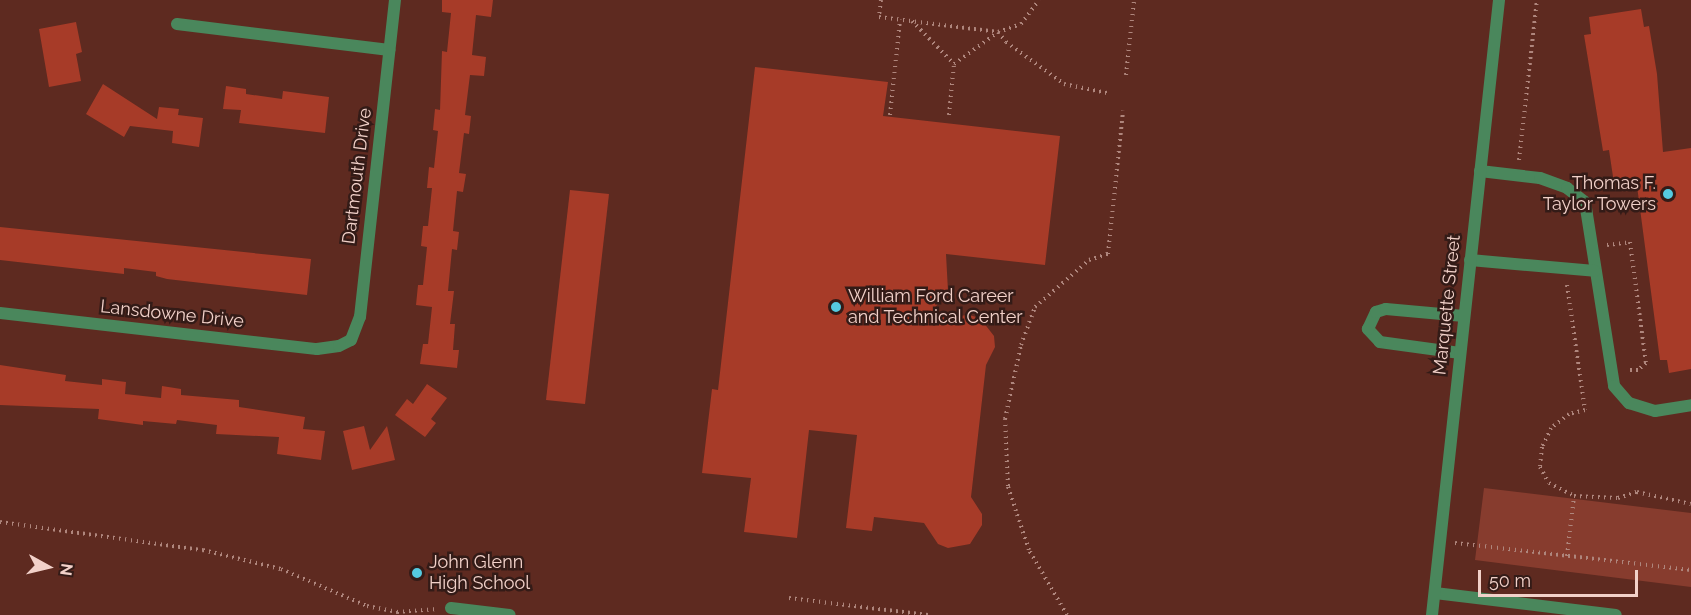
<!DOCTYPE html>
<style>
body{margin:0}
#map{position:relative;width:1691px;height:615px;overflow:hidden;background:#5e2a20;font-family:Raleway,sans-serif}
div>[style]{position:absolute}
.green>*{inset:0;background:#873c2e}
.building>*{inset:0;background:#a73b28}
.path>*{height:4px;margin-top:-2px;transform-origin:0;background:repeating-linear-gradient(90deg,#af867d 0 1.5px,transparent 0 6px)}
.service>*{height:12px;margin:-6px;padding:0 6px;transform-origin:6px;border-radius:6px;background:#4a875c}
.minor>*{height:12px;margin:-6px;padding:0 6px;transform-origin:6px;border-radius:6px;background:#4a875c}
.tertiary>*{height:12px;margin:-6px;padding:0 6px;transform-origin:6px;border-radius:6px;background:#4a875c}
.dots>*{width:16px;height:16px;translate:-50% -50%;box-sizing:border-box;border:3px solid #331b17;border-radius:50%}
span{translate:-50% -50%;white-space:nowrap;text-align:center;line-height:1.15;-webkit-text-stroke:5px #331b17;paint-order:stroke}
.street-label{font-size:18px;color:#f2d1c9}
.poi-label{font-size:18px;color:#f2d1c9}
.right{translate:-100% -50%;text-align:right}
.left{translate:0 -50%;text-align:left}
.north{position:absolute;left:18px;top:537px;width:60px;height:60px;-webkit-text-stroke:4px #331b17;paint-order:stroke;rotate:98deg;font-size:16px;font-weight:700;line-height:24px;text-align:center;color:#f2d1c9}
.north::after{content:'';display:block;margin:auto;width:21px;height:27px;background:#f2d1c9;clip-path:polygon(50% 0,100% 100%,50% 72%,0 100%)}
.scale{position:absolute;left:1478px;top:570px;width:160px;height:27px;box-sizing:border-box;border:3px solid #f2d1c9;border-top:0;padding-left:8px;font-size:18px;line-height:21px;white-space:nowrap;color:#f2d1c9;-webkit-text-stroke:4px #331b17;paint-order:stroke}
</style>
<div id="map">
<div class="green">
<i style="clip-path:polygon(1484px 488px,1691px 513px,1691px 587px,1475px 560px)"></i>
</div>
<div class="building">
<i style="clip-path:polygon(442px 0,493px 0,491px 17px,476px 15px,472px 55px,486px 57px,484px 76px,470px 75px,465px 115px,471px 116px,469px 134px,464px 133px,459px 173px,466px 174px,463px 192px,457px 191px,453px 231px,459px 232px,457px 250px,452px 249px,448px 291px,454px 291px,450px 324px,455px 324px,453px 350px,459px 350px,457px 368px,420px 364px,423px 344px,428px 344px,432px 307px,416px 305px,418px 285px,423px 285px,427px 247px,421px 246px,423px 226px,428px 226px,432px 188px,427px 188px,429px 167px,434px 168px,438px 131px,433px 130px,435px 109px,440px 110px,442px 51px,447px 52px,451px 13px,442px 12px)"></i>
<i style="clip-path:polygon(1641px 9px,1644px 27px,1649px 26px,1657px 74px,1663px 152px,1691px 148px,1691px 369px,1669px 373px,1667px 360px,1660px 360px,1637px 186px,1615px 190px,1609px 150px,1603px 151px,1584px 35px,1591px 34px,1589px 17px)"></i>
<i style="clip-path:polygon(76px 22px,82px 52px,76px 54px,81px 81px,49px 87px,39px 29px)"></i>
<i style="clip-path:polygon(755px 67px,888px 82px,883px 116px,1060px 136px,1045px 265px,946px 254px,948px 291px,926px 319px,969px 315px,980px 318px,994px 336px,995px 347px,986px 365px,971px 497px,982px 514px,982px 525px,970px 544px,948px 548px,938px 544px,924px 523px,874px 517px,872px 531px,846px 528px,857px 435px,809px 430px,797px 538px,744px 532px,751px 478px,702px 473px,712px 389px,718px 390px)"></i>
<i style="clip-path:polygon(103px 84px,157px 119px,159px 107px,179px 109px,178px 115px,203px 118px,199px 147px,172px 143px,173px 131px,130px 126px,124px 137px,86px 114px)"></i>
<i style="clip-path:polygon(226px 86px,246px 89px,246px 94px,282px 99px,283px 91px,329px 97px,325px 133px,239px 123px,241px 110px,223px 109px)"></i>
<i style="clip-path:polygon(570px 190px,609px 194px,585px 404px,546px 400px)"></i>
<i style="clip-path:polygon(0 227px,311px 259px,307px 295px,167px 279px,156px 276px,156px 272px,124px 268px,124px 274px,0 260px)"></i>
<i style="clip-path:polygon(0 365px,66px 375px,65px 381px,102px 385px,102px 379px,126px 382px,125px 394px,161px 398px,162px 386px,181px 389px,181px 395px,239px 400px,239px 407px,305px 417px,303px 429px,325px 431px,321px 460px,277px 454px,279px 437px,216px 434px,217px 425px,177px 420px,176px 424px,143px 421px,143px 425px,98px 419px,99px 409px,0 405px)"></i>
<i style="clip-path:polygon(427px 384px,447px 398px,431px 419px,436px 423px,425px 437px,395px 415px,407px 399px,413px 404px)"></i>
<i style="clip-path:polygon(364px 426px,370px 450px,387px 426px,395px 460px,352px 470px,343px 431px)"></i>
</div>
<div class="path">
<i style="left:881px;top:0;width:17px;rotate:97deg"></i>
<i style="left:879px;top:17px;width:120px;rotate:7.2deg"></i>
<i style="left:998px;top:32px;width:24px;rotate:-19deg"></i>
<i style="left:1021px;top:24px;width:30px;rotate:-53deg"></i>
<i style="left:912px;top:21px;width:60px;rotate:45.7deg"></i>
<i style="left:954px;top:64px;width:54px;rotate:-36deg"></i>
<i style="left:998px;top:32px;width:13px;rotate:51deg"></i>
<i style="left:1006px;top:42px;width:72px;rotate:35.9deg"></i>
<i style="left:1064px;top:84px;width:44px;rotate:11.8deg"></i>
<i style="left:1126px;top:75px;width:75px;rotate:-83.9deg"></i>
<i style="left:890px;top:115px;width:96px;rotate:-84deg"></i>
<i style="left:949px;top:115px;width:51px;rotate:-84.4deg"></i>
<i style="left:1519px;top:160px;width:161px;rotate:-83.6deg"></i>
<i style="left:1607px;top:245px;width:23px;rotate:-7deg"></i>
<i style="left:1630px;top:242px;width:122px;rotate:82.5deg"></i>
<i style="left:1646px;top:363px;width:11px;rotate:139deg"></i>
<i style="left:1638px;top:370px;width:11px;rotate:180deg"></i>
<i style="left:1567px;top:285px;width:126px;rotate:81.8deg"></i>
<i style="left:1585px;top:410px;width:16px;rotate:166deg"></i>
<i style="left:1569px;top:414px;width:23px;rotate:142deg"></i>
<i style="left:1551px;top:428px;width:21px;rotate:115deg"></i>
<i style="left:1542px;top:447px;width:20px;rotate:96deg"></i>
<i style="left:1540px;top:467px;width:18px;rotate:61deg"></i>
<i style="left:1549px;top:483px;width:28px;rotate:27deg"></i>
<i style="left:1574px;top:496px;width:44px;rotate:2.6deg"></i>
<i style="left:1618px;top:498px;width:20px;rotate:-18deg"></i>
<i style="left:1637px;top:492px;width:55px;rotate:12.5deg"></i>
<i style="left:0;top:522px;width:205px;rotate:7.9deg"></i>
<i style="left:203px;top:550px;width:80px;rotate:13.7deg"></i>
<i style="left:281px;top:569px;width:94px;rotate:23.3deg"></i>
<i style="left:367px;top:606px;width:31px;rotate:11deg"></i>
<i style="left:397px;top:612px;width:40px;rotate:-4.3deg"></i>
<i style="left:1455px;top:543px;width:238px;rotate:6.5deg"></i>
<i style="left:1567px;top:556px;width:60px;rotate:-83.3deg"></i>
<i style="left:789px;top:598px;width:140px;rotate:7deg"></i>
<i style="left:1067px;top:615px;width:75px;rotate:-120.3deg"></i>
<i style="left:1029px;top:550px;width:41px;rotate:-108.4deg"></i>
<i style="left:1016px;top:511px;width:26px;rotate:-108deg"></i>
<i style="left:1008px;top:486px;width:67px;rotate:-92.6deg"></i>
<i style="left:1005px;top:419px;width:76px;rotate:-77.8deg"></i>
<i style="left:1021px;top:345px;width:40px;rotate:-69.8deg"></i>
<i style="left:1035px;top:307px;width:72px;rotate:-41deg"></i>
<i style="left:1089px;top:260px;width:20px;rotate:-18deg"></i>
<i style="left:1108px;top:254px;width:144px;rotate:-84deg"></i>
</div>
<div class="service">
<i style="left:1480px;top:171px;width:60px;rotate:6.7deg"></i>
<i style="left:1540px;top:178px;width:29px;rotate:20deg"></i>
<i style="left:1567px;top:188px;width:23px;rotate:38deg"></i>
<i style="left:1585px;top:202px;width:186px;rotate:81deg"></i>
<i style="left:1614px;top:386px;width:23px;rotate:49deg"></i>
<i style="left:1629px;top:403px;width:27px;rotate:17deg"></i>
<i style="left:1655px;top:411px;width:36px;rotate:-9deg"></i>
<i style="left:1470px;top:260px;width:125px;rotate:5deg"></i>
<i style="left:1460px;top:353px;width:81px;rotate:-172.2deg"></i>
<i style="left:1380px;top:342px;width:18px;rotate:-133deg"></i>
<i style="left:1368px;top:329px;width:19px;rotate:-65deg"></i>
<i style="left:1376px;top:312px;width:10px;rotate:-17deg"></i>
<i style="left:1386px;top:309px;width:78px;rotate:5.1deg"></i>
<i style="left:451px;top:608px;width:59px;rotate:6.8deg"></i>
</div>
<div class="minor">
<i style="left:177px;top:24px;width:214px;rotate:7deg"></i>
<i style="left:0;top:313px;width:319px;rotate:6.5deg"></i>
<i style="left:317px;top:349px;width:22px;rotate:-8deg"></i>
<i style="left:339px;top:346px;width:13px;rotate:-27deg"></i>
<i style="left:351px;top:340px;width:25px;rotate:-69deg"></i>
<i style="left:360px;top:317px;width:319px;rotate:-83.7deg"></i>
</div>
<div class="tertiary">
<i style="left:1435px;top:593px;width:182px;rotate:6.9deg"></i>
<i style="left:1432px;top:615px;width:619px;rotate:-83.78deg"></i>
</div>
<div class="dots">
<i style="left:1668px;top:194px;background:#55cae0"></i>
<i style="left:836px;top:307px;background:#55cae0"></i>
<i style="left:417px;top:573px;background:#55cae0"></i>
</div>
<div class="street-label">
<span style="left:357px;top:176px;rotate:-83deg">Dartmouth Drive</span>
<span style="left:1447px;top:305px;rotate:-84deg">Marquette Street</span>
<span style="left:172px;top:314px;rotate:6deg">Lansdowne Drive</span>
</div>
<div class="poi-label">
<span class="right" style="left:1656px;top:194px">Thomas F.<br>Taylor Towers</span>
<span class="left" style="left:848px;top:307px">William Ford Career<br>and Technical Center</span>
<span class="left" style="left:429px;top:573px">John Glenn<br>High School</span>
</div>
<div class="north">N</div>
<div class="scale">50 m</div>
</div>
